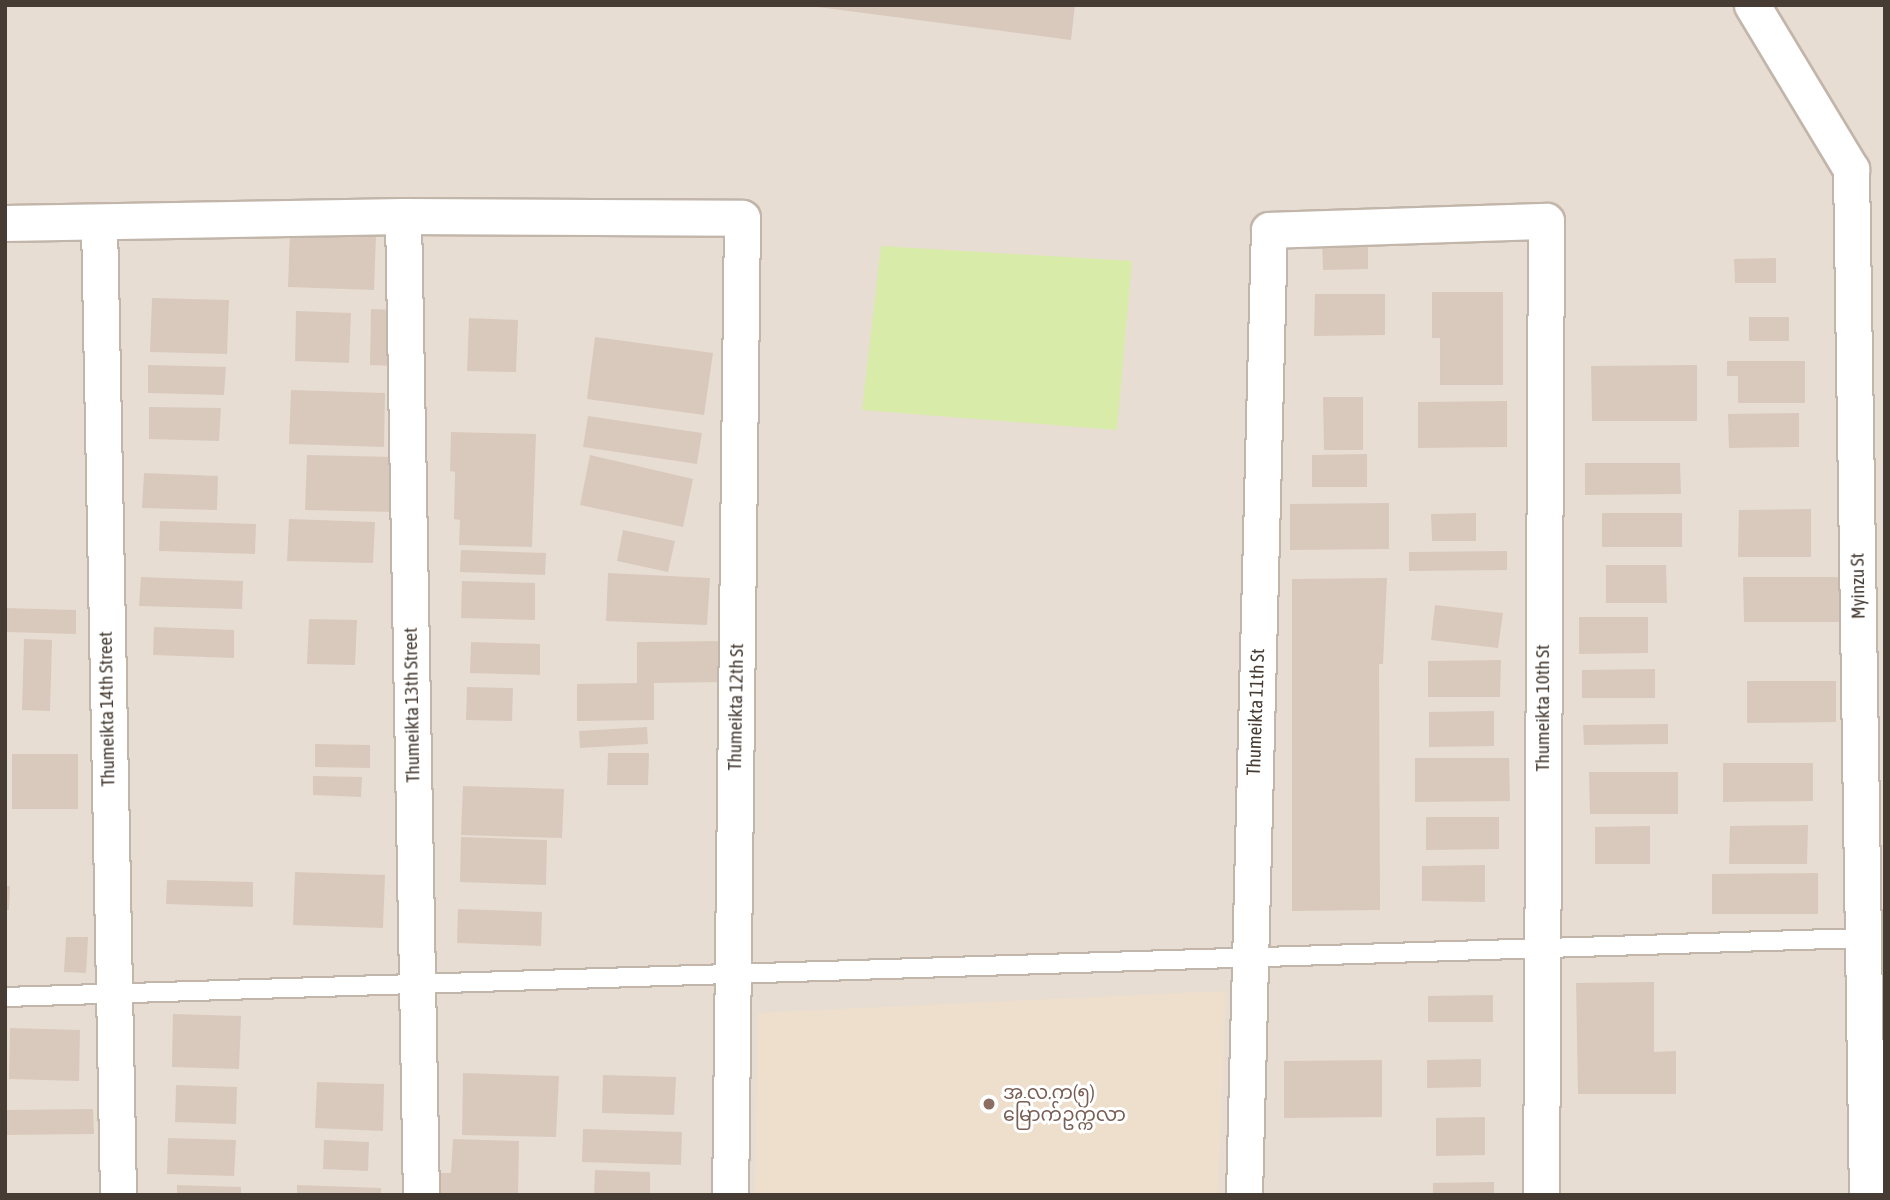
<!DOCTYPE html>
<meta charset="utf-8">
<style>
body{margin:0}
#map{position:relative;width:1890px;height:1200px;overflow:hidden;background:#f3ece4;font-family:"Asap Condensed","Noto Sans Myanmar",sans-serif}
div>[style]{position:absolute}
.residential>*{inset:0;background:#e8ddd2}
.education>*{inset:0;background:#eedfcd}
.green>*{inset:0;background:#d8eba9}
.building>*{inset:0;background:#d9c9bc}
.roads{filter:drop-shadow(2px 0 #c2b5a9) drop-shadow(-2px 0 #c2b5a9) drop-shadow(0 2px #c2b5a9) drop-shadow(0 -2px #c2b5a9)}
.service>*{height:18px;margin:-9px;padding:0 9px;transform-origin:9px;border-radius:9px;background:#fff}
.minor>*{height:35px;margin:-17.5px;padding:0 17.5px;transform-origin:17.5px;border-radius:17.5px;background:#fff}
.dots>*{width:19px;height:19px;translate:-50% -50%;box-sizing:border-box;border:4px solid #fff;border-radius:50%}
span{translate:-50% -50%;white-space:nowrap;text-align:center;line-height:1.15;-webkit-text-stroke:6px #fff;paint-order:stroke}
.street-label{font-size:19px;color:#463c33}
.education-label{font-size:19px;color:#785e54}
.left{translate:0 -50%;text-align:left}
.frame{position:absolute;inset:0;border:7px solid #463c33;pointer-events:none}
</style>
<div id="map">
<div class="residential">
<i style="clip-path:polygon(5px 5px,1885px 5px,1885px 1195px,5px 1195px)"></i>
</div>
<div class="education">
<i style="clip-path:polygon(1226px 991px,1218px 1195px,755px 1195px,758px 1013px)"></i>
</div>
<div class="green">
<i style="clip-path:polygon(881px 246px,1132px 261px,1117px 430px,862px 410px)"></i>
</div>
<div class="building">
<i style="clip-path:polygon(802px 5px,1075px 5px,1071px 40px)"></i>
<i style="clip-path:polygon(290px 232px,376px 235px,374px 290px,288px 287px)"></i>
<i style="clip-path:polygon(1322px 240px,1368px 240px,1368px 269px,1323px 270px)"></i>
<i style="clip-path:polygon(1776px 258px,1776px 283px,1735px 283px,1734px 259px)"></i>
<i style="clip-path:polygon(1432px 292px,1503px 292px,1503px 385px,1440px 385px,1440px 338px,1432px 338px)"></i>
<i style="clip-path:polygon(1315px 294px,1385px 294px,1385px 335px,1314px 336px)"></i>
<i style="clip-path:polygon(152px 298px,229px 300px,227px 354px,150px 352px)"></i>
<i style="clip-path:polygon(371px 309px,397px 310px,395px 366px,370px 365px)"></i>
<i style="clip-path:polygon(296px 311px,351px 313px,349px 363px,295px 361px)"></i>
<i style="clip-path:polygon(1749px 317px,1789px 317px,1789px 341px,1749px 341px)"></i>
<i style="clip-path:polygon(469px 318px,518px 320px,516px 372px,467px 371px)"></i>
<i style="clip-path:polygon(595px 337px,713px 353px,704px 415px,587px 399px)"></i>
<i style="clip-path:polygon(1727px 361px,1805px 361px,1805px 403px,1738px 403px,1738px 376px,1727px 376px)"></i>
<i style="clip-path:polygon(148px 365px,226px 367px,224px 395px,148px 393px)"></i>
<i style="clip-path:polygon(1697px 365px,1697px 421px,1592px 421px,1591px 366px)"></i>
<i style="clip-path:polygon(291px 390px,385px 393px,384px 447px,289px 444px)"></i>
<i style="clip-path:polygon(1323px 397px,1363px 397px,1363px 450px,1324px 450px)"></i>
<i style="clip-path:polygon(1507px 401px,1507px 447px,1418px 448px,1418px 402px)"></i>
<i style="clip-path:polygon(149px 407px,221px 408px,219px 441px,149px 439px)"></i>
<i style="clip-path:polygon(1799px 413px,1799px 447px,1729px 448px,1728px 414px)"></i>
<i style="clip-path:polygon(588px 416px,702px 433px,697px 464px,583px 447px)"></i>
<i style="clip-path:polygon(451px 432px,536px 434px,532px 547px,459px 545px,460px 520px,454px 519px,455px 472px,450px 471px)"></i>
<i style="clip-path:polygon(1367px 454px,1367px 487px,1312px 487px,1312px 455px)"></i>
<i style="clip-path:polygon(307px 455px,396px 457px,394px 512px,305px 510px)"></i>
<i style="clip-path:polygon(590px 455px,693px 479px,683px 527px,580px 505px)"></i>
<i style="clip-path:polygon(1585px 463px,1680px 463px,1681px 494px,1585px 495px)"></i>
<i style="clip-path:polygon(144px 473px,218px 476px,217px 510px,142px 508px)"></i>
<i style="clip-path:polygon(1389px 503px,1389px 549px,1290px 550px,1290px 504px)"></i>
<i style="clip-path:polygon(1811px 509px,1811px 557px,1738px 557px,1739px 510px)"></i>
<i style="clip-path:polygon(1476px 513px,1476px 541px,1432px 541px,1431px 514px)"></i>
<i style="clip-path:polygon(1602px 513px,1682px 513px,1682px 547px,1602px 547px)"></i>
<i style="clip-path:polygon(289px 519px,375px 522px,373px 563px,287px 561px)"></i>
<i style="clip-path:polygon(160px 521px,256px 524px,255px 554px,159px 551px)"></i>
<i style="clip-path:polygon(623px 530px,675px 541px,668px 572px,617px 561px)"></i>
<i style="clip-path:polygon(461px 550px,546px 553px,545px 575px,460px 572px)"></i>
<i style="clip-path:polygon(1507px 551px,1507px 570px,1409px 571px,1409px 552px)"></i>
<i style="clip-path:polygon(1606px 565px,1666px 565px,1667px 603px,1606px 603px)"></i>
<i style="clip-path:polygon(608px 573px,710px 578px,707px 625px,606px 621px)"></i>
<i style="clip-path:polygon(141px 577px,243px 581px,242px 609px,139px 606px)"></i>
<i style="clip-path:polygon(1743px 577px,1841px 577px,1841px 622px,1744px 622px)"></i>
<i style="clip-path:polygon(1387px 578px,1383px 664px,1379px 664px,1380px 910px,1292px 911px,1292px 579px)"></i>
<i style="clip-path:polygon(462px 581px,535px 583px,535px 620px,461px 618px)"></i>
<i style="clip-path:polygon(1435px 605px,1503px 613px,1498px 648px,1431px 640px)"></i>
<i style="clip-path:polygon(5px 608px,76px 610px,76px 634px,5px 632px)"></i>
<i style="clip-path:polygon(1579px 617px,1648px 617px,1648px 653px,1579px 654px)"></i>
<i style="clip-path:polygon(309px 619px,357px 620px,355px 665px,307px 664px)"></i>
<i style="clip-path:polygon(154px 627px,234px 630px,234px 658px,153px 655px)"></i>
<i style="clip-path:polygon(24px 639px,52px 640px,50px 711px,22px 710px)"></i>
<i style="clip-path:polygon(722px 641px,723px 682px,654px 683px,654px 720px,577px 721px,577px 684px,637px 683px,637px 642px)"></i>
<i style="clip-path:polygon(471px 642px,540px 644px,540px 675px,470px 673px)"></i>
<i style="clip-path:polygon(1501px 660px,1500px 697px,1428px 697px,1428px 661px)"></i>
<i style="clip-path:polygon(1655px 669px,1655px 698px,1582px 698px,1582px 670px)"></i>
<i style="clip-path:polygon(1747px 681px,1836px 681px,1836px 722px,1747px 723px)"></i>
<i style="clip-path:polygon(467px 687px,513px 688px,512px 721px,466px 720px)"></i>
<i style="clip-path:polygon(1494px 711px,1494px 746px,1429px 747px,1429px 712px)"></i>
<i style="clip-path:polygon(1668px 724px,1668px 744px,1584px 745px,1583px 725px)"></i>
<i style="clip-path:polygon(647px 727px,648px 744px,580px 748px,579px 731px)"></i>
<i style="clip-path:polygon(315px 744px,370px 745px,370px 768px,315px 767px)"></i>
<i style="clip-path:polygon(608px 753px,649px 753px,648px 785px,607px 785px)"></i>
<i style="clip-path:polygon(12px 754px,78px 754px,78px 809px,12px 809px)"></i>
<i style="clip-path:polygon(1415px 758px,1509px 758px,1510px 801px,1415px 802px)"></i>
<i style="clip-path:polygon(1723px 763px,1813px 763px,1813px 801px,1723px 802px)"></i>
<i style="clip-path:polygon(1589px 772px,1678px 772px,1678px 814px,1590px 814px)"></i>
<i style="clip-path:polygon(313px 776px,362px 777px,361px 797px,313px 795px)"></i>
<i style="clip-path:polygon(463px 786px,564px 789px,562px 838px,461px 835px)"></i>
<i style="clip-path:polygon(1426px 817px,1499px 817px,1499px 849px,1426px 850px)"></i>
<i style="clip-path:polygon(1808px 825px,1807px 864px,1729px 864px,1730px 826px)"></i>
<i style="clip-path:polygon(1650px 826px,1650px 864px,1595px 864px,1595px 827px)"></i>
<i style="clip-path:polygon(461px 837px,547px 840px,546px 885px,460px 882px)"></i>
<i style="clip-path:polygon(1485px 865px,1485px 902px,1422px 901px,1422px 866px)"></i>
<i style="clip-path:polygon(295px 872px,385px 875px,383px 928px,293px 925px)"></i>
<i style="clip-path:polygon(1818px 873px,1818px 914px,1712px 914px,1712px 874px)"></i>
<i style="clip-path:polygon(167px 880px,253px 882px,253px 907px,166px 904px)"></i>
<i style="clip-path:polygon(5px 886px,10px 886px,9px 910px,5px 910px)"></i>
<i style="clip-path:polygon(458px 909px,542px 912px,541px 946px,457px 943px)"></i>
<i style="clip-path:polygon(66px 937px,88px 937px,86px 973px,64px 972px)"></i>
<i style="clip-path:polygon(1654px 982px,1654px 1052px,1676px 1051px,1676px 1094px,1578px 1094px,1576px 983px)"></i>
<i style="clip-path:polygon(1493px 995px,1493px 1022px,1428px 1022px,1428px 996px)"></i>
<i style="clip-path:polygon(173px 1014px,241px 1016px,239px 1069px,172px 1067px)"></i>
<i style="clip-path:polygon(10px 1028px,80px 1030px,79px 1081px,9px 1079px)"></i>
<i style="clip-path:polygon(1481px 1059px,1481px 1087px,1427px 1088px,1427px 1060px)"></i>
<i style="clip-path:polygon(1382px 1060px,1382px 1117px,1284px 1118px,1284px 1061px)"></i>
<i style="clip-path:polygon(463px 1073px,559px 1076px,556px 1137px,462px 1135px)"></i>
<i style="clip-path:polygon(603px 1075px,676px 1077px,674px 1115px,602px 1113px)"></i>
<i style="clip-path:polygon(317px 1082px,384px 1084px,383px 1131px,315px 1128px)"></i>
<i style="clip-path:polygon(176px 1085px,237px 1087px,236px 1124px,175px 1122px)"></i>
<i style="clip-path:polygon(93px 1109px,94px 1134px,5px 1135px,5px 1110px)"></i>
<i style="clip-path:polygon(1485px 1117px,1485px 1155px,1436px 1156px,1436px 1118px)"></i>
<i style="clip-path:polygon(583px 1129px,682px 1132px,681px 1165px,582px 1162px)"></i>
<i style="clip-path:polygon(168px 1138px,236px 1140px,234px 1176px,167px 1174px)"></i>
<i style="clip-path:polygon(453px 1139px,519px 1141px,518px 1195px,440px 1195px,441px 1173px,451px 1173px)"></i>
<i style="clip-path:polygon(324px 1140px,369px 1142px,368px 1171px,323px 1169px)"></i>
<i style="clip-path:polygon(595px 1170px,650px 1172px,650px 1195px,594px 1195px)"></i>
<i style="clip-path:polygon(1494px 1182px,1494px 1195px,1433px 1195px,1433px 1183px)"></i>
<i style="clip-path:polygon(177px 1185px,241px 1187px,241px 1195px,177px 1195px)"></i>
<i style="clip-path:polygon(297px 1185px,381px 1188px,381px 1195px,297px 1195px)"></i>
</div>
<div class="roads">
<div class="service">
<i style="left:5px;top:997px;width:1860px;rotate:-1.82deg"></i>
</div>
<div class="minor">
<i style="left:1752px;top:5px;width:192px;rotate:58.9deg"></i>
<i style="left:1851px;top:169px;width:1026px;rotate:89.11deg"></i>
<i style="left:403px;top:216px;width:979px;rotate:88.95deg"></i>
<i style="left:99px;top:222px;width:973px;rotate:88.88deg"></i>
<i style="left:5px;top:223px;width:398px;rotate:-1deg"></i>
<i style="left:403px;top:216px;width:339px;rotate:0.3deg"></i>
<i style="left:742px;top:218px;width:977px;rotate:90.7deg"></i>
<i style="left:1244px;top:1195px;width:965px;rotate:-88.52deg"></i>
<i style="left:1269px;top:230px;width:277px;rotate:-1.9deg"></i>
<i style="left:1546px;top:221px;width:974px;rotate:90.29deg"></i>
</div>
</div>
<div class="dots">
<i style="left:989px;top:1104px;background:#8d6e63"></i>
</div>
<div class="street-label">
<span style="left:1858px;top:586px;rotate:-91deg">Myinzu St</span>
<span style="left:412px;top:705px;rotate:-91deg">Thumeikta 13th Street</span>
<span style="left:736px;top:707px;rotate:-89deg">Thumeikta 12th St</span>
<span style="left:1543px;top:708px;rotate:-90deg">Thumeikta 10th St</span>
<span style="left:107px;top:709px;rotate:-91deg">Thumeikta 14th Street</span>
<span style="left:1256px;top:712px;rotate:-88deg">Thumeikta 11th St</span>
</div>
<div class="education-label">
<span class="left" style="left:1003px;top:1104px">အ.လ.က(၅)<br>မြောက်ဥက္ကလာ</span>
</div>
<div class="frame"></div>
</div>
